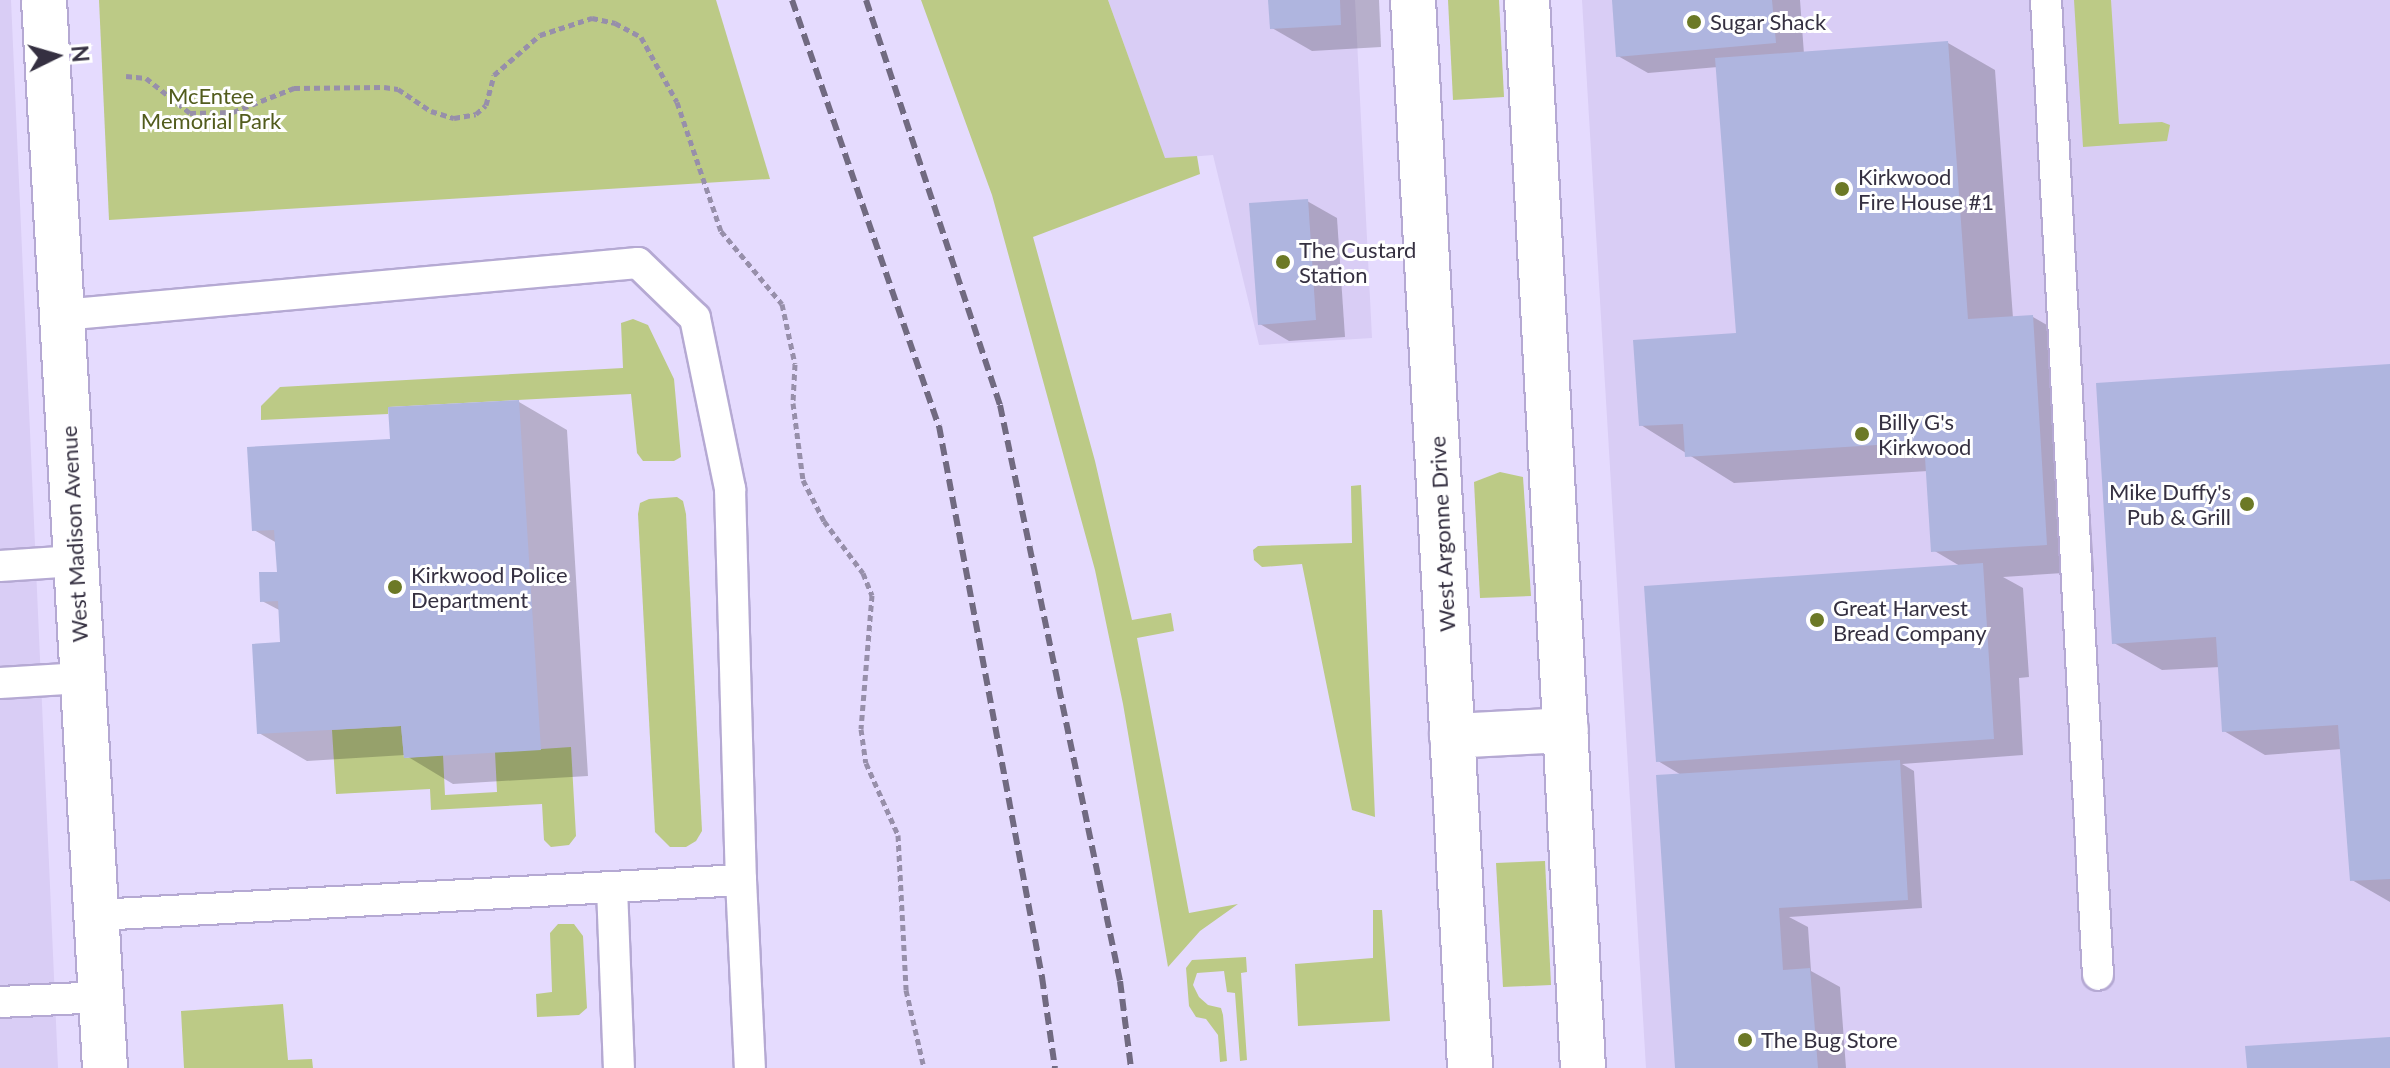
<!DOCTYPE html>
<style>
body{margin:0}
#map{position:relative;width:2390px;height:1068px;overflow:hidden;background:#e5dbfe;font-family:Lato,sans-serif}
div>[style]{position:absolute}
.built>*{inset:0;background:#d9cdf5}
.green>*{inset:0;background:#bcca86}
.shadow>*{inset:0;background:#0003}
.building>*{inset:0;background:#afb5df}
.path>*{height:5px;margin-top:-2.5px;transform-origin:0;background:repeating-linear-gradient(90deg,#978faa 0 6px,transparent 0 10px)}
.roads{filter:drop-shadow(2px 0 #b5a9d3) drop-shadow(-2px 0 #b5a9d3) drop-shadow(0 2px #b5a9d3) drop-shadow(0 -2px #b5a9d3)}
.lane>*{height:30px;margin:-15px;padding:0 15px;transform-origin:15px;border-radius:15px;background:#fff}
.street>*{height:44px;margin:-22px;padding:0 22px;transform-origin:22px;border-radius:22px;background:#fff}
.secondary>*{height:44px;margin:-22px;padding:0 22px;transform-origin:22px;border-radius:22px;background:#fff}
.rail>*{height:6px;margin-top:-3px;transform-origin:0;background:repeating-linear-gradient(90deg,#716a81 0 12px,transparent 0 18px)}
.dots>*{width:22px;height:22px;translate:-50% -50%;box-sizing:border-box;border:4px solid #fff;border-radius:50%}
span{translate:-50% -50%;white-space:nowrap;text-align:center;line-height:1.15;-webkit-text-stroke:6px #fff;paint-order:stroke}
.poi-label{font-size:22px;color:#353041}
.left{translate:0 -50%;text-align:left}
.right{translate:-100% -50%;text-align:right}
.park-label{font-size:22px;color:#525c1d}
.street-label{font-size:22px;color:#353041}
.north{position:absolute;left:16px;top:16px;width:80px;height:80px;-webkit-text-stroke:6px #fff;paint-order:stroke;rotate:85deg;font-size:22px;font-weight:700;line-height:32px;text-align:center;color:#353041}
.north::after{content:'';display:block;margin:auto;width:28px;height:36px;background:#353041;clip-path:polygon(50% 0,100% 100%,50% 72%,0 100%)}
</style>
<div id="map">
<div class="built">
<i style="clip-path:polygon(0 0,11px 0,58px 1068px,0 1068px)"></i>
<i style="clip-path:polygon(1108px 0,1355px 0,1372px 338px,1259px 345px,1213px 155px,1165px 159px)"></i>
<i style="clip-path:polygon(1582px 0,2390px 0,2390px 1068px,1646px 1068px)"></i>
</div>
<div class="green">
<i style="clip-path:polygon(99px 0,716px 0,770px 179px,109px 220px)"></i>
<i style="clip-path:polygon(921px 0,1108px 0,1165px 158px,1197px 156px,1200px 174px,1033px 237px,1095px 461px,1132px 620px,1171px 613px,1174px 631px,1137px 638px,1189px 913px,1238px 904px,1200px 931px,1168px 967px,1123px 704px,1095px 570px,992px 195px)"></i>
<i style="clip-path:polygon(1448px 0,1499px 0,1504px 97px,1453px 100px)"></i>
<i style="clip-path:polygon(2074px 0,2111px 0,2119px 124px,2162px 122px,2170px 125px,2167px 141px,2083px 147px)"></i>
<i style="clip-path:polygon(633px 319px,648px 325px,674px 379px,681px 457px,674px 461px,643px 461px,637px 453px,631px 394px,388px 407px,388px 414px,261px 420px,261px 406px,280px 387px,623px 368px,621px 323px)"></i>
<i style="clip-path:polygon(1500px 472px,1523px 477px,1531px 596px,1480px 598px,1474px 482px)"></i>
<i style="clip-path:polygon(1361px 485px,1375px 817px,1352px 810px,1302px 564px,1262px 567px,1254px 560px,1253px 550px,1258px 546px,1352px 543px,1351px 486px)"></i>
<i style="clip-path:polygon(677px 497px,683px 501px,686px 514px,702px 831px,696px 841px,686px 847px,670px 847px,655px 832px,638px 514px,640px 503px,649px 499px)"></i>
<i style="clip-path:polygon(401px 726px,404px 758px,443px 755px,445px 795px,497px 792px,495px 752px,571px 747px,576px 836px,569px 845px,551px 847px,544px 840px,542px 804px,431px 810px,430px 789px,336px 794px,332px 730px)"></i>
<i style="clip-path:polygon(1545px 861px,1551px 985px,1503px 987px,1496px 863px)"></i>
<i style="clip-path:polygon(1373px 910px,1382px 910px,1390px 1021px,1298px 1026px,1295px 964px,1373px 958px)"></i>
<i style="clip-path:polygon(558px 924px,574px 924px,583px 936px,587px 1008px,579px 1015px,537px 1017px,536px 994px,552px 992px,550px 933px)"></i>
<i style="clip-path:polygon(1246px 957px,1247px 972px,1241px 973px,1247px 1060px,1240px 1061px,1235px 993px,1227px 992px,1224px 971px,1197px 973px,1193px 985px,1199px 997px,1208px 1005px,1221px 1008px,1223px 1015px,1227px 1061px,1220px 1062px,1218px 1035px,1206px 1019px,1196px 1017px,1189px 1006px,1186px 968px,1192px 960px)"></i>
<i style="clip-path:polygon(283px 1004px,288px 1060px,312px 1059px,313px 1068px,184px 1068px,181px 1011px)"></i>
</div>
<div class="shadow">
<i style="clip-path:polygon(1270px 0,1379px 0,1381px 47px,1312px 51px,1272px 28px)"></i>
<i style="clip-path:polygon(1614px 0,1800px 0,1804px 54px,1948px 43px,1995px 70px,2013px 318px,2033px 317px,2080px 344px,2094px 571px,2003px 577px,2023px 588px,2029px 677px,2019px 678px,2023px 755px,1902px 764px,1914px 771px,1922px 908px,1789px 917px,1808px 927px,1811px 971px,1840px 987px,1846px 1068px,1677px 1068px,1683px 776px,1658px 761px,1960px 566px,1933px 550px,1928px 471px,1734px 483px,1641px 425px,1738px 335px,1718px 67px,1648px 73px,1618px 56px)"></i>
<i style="clip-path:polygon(1307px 201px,1337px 218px,1345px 337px,1289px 341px,1260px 324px)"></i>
<i style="clip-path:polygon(2390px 366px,2390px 902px,2352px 880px,2342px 749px,2265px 755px,2224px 731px,2220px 667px,2162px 670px,2114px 643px)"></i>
<i style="clip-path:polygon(519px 402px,567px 430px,588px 776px,453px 784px,405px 755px,307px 761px,259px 733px,282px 644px,281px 611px,262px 601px,279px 573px,277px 543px,254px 530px,392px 440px)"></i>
</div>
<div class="building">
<i style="clip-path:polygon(1268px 0,1340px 0,1341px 25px,1270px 29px)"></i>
<i style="clip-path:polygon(1612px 0,1772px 0,1776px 43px,1616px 57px)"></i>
<i style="clip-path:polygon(1948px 41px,1968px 319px,2033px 315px,2047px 545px,1931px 552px,1924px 442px,1685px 457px,1683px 424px,1639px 426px,1633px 340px,1736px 333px,1715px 58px)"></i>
<i style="clip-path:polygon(1308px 199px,1316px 320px,1258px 325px,1249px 203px)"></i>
<i style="clip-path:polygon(2390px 364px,2390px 879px,2350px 881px,2338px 725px,2222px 732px,2216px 637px,2112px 644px,2096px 383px)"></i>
<i style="clip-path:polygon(519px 400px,541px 750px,404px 758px,401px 726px,257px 734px,252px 644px,280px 642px,278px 601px,260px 602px,259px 572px,277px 572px,274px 530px,252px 531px,247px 447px,390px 439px,388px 407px)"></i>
<i style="clip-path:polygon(1983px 563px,1994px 739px,1656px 762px,1644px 586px)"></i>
<i style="clip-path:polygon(1900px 760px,1908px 900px,1779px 908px,1783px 970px,1810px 968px,1818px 1068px,1675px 1068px,1656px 775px)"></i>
<i style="clip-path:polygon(2390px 1037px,2390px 1068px,2247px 1068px,2245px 1046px)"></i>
</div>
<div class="path">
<i style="left:126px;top:76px;width:20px;rotate:6deg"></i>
<i style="left:146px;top:78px;width:56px;rotate:38.5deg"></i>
<i style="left:190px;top:113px;width:43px;rotate:-1.3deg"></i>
<i style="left:233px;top:112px;width:66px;rotate:-21.5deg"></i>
<i style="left:294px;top:88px;width:90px;rotate:-0.6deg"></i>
<i style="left:384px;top:87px;width:14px;rotate:8deg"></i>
<i style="left:398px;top:89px;width:40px;rotate:34deg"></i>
<i style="left:431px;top:111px;width:24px;rotate:17deg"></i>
<i style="left:454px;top:118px;width:22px;rotate:-10deg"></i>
<i style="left:476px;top:114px;width:13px;rotate:-42deg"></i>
<i style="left:486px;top:105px;width:31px;rotate:-75deg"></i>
<i style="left:494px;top:75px;width:61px;rotate:-41deg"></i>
<i style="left:540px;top:35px;width:55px;rotate:-18.1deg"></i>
<i style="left:592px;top:18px;width:24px;rotate:12deg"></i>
<i style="left:615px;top:23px;width:30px;rotate:28deg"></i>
<i style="left:641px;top:37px;width:74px;rotate:61deg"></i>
<i style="left:677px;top:102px;width:136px;rotate:71.2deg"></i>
<i style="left:721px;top:231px;width:95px;rotate:50.1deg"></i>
<i style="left:782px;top:304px;width:61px;rotate:77.8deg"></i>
<i style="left:795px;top:364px;width:39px;rotate:93deg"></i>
<i style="left:793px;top:403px;width:78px;rotate:82.6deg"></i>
<i style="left:803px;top:480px;width:46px;rotate:62.9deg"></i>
<i style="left:824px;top:521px;width:65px;rotate:53.1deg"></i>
<i style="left:863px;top:573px;width:24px;rotate:68deg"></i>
<i style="left:872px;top:595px;width:134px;rotate:94.7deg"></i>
<i style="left:861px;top:729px;width:34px;rotate:82deg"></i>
<i style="left:866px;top:763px;width:79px;rotate:66deg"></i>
<i style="left:898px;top:835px;width:155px;rotate:87deg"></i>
<i style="left:906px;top:990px;width:80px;rotate:77deg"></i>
</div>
<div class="roads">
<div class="lane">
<i style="left:2046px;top:0;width:976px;rotate:86.95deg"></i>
<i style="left:62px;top:315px;width:578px;rotate:-5.16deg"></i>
<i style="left:638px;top:263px;width:79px;rotate:44deg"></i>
<i style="left:695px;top:318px;width:175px;rotate:78.4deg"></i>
<i style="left:730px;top:489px;width:391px;rotate:88.4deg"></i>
<i style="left:741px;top:880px;width:646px;rotate:176.89deg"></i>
<i style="left:0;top:566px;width:75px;rotate:-3.8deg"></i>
<i style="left:0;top:683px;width:82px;rotate:-3.5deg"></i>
<i style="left:741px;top:880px;width:188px;rotate:87.3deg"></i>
<i style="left:612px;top:888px;width:180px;rotate:87.8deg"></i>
<i style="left:0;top:1002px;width:102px;rotate:-2.8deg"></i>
</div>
<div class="street">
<i style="left:44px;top:0;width:1070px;rotate:86.73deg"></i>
</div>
<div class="secondary">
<i style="left:1413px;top:0;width:1070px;rotate:86.94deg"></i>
<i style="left:1527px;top:0;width:1069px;rotate:87deg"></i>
<i style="left:1452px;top:736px;width:114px;rotate:-3deg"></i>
</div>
</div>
<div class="rail">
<i style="left:792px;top:0;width:451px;rotate:71deg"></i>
<i style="left:939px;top:426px;width:561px;rotate:79.41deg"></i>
<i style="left:1042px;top:977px;width:92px;rotate:81.9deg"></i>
<i style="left:866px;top:0;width:427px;rotate:71.7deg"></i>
<i style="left:1000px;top:405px;width:588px;rotate:78.23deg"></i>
<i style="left:1120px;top:981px;width:88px;rotate:82.8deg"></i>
</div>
<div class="dots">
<i style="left:1694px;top:22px;background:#6c7926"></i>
<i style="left:1842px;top:189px;background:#6c7926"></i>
<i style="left:1283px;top:262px;background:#6c7926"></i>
<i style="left:1862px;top:434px;background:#6c7926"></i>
<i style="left:2247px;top:504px;background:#6c7926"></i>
<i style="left:395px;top:587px;background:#6c7926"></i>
<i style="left:1817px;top:620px;background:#6c7926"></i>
<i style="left:1745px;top:1040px;background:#6c7926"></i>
</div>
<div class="poi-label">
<span class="left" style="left:1710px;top:22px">Sugar Shack</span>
<span class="left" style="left:1858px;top:189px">Kirkwood<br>Fire House #1</span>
<span class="left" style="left:1299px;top:262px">The Custard<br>Station</span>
<span class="left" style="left:1878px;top:434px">Billy G's<br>Kirkwood</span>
<span class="right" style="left:2231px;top:504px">Mike Duffy's<br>Pub &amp; Grill</span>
<span class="left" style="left:411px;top:587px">Kirkwood Police<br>Department</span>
<span class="left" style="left:1833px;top:620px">Great Harvest<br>Bread Company</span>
<span class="left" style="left:1761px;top:1040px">The Bug Store</span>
</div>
<div class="park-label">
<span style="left:211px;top:108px">McEntee<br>Memorial Park</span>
</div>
<div class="street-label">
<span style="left:74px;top:534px;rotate:-93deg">West Madison Avenue</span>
<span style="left:1442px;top:534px;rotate:-93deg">West Argonne Drive</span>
</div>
<div class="north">N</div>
</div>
